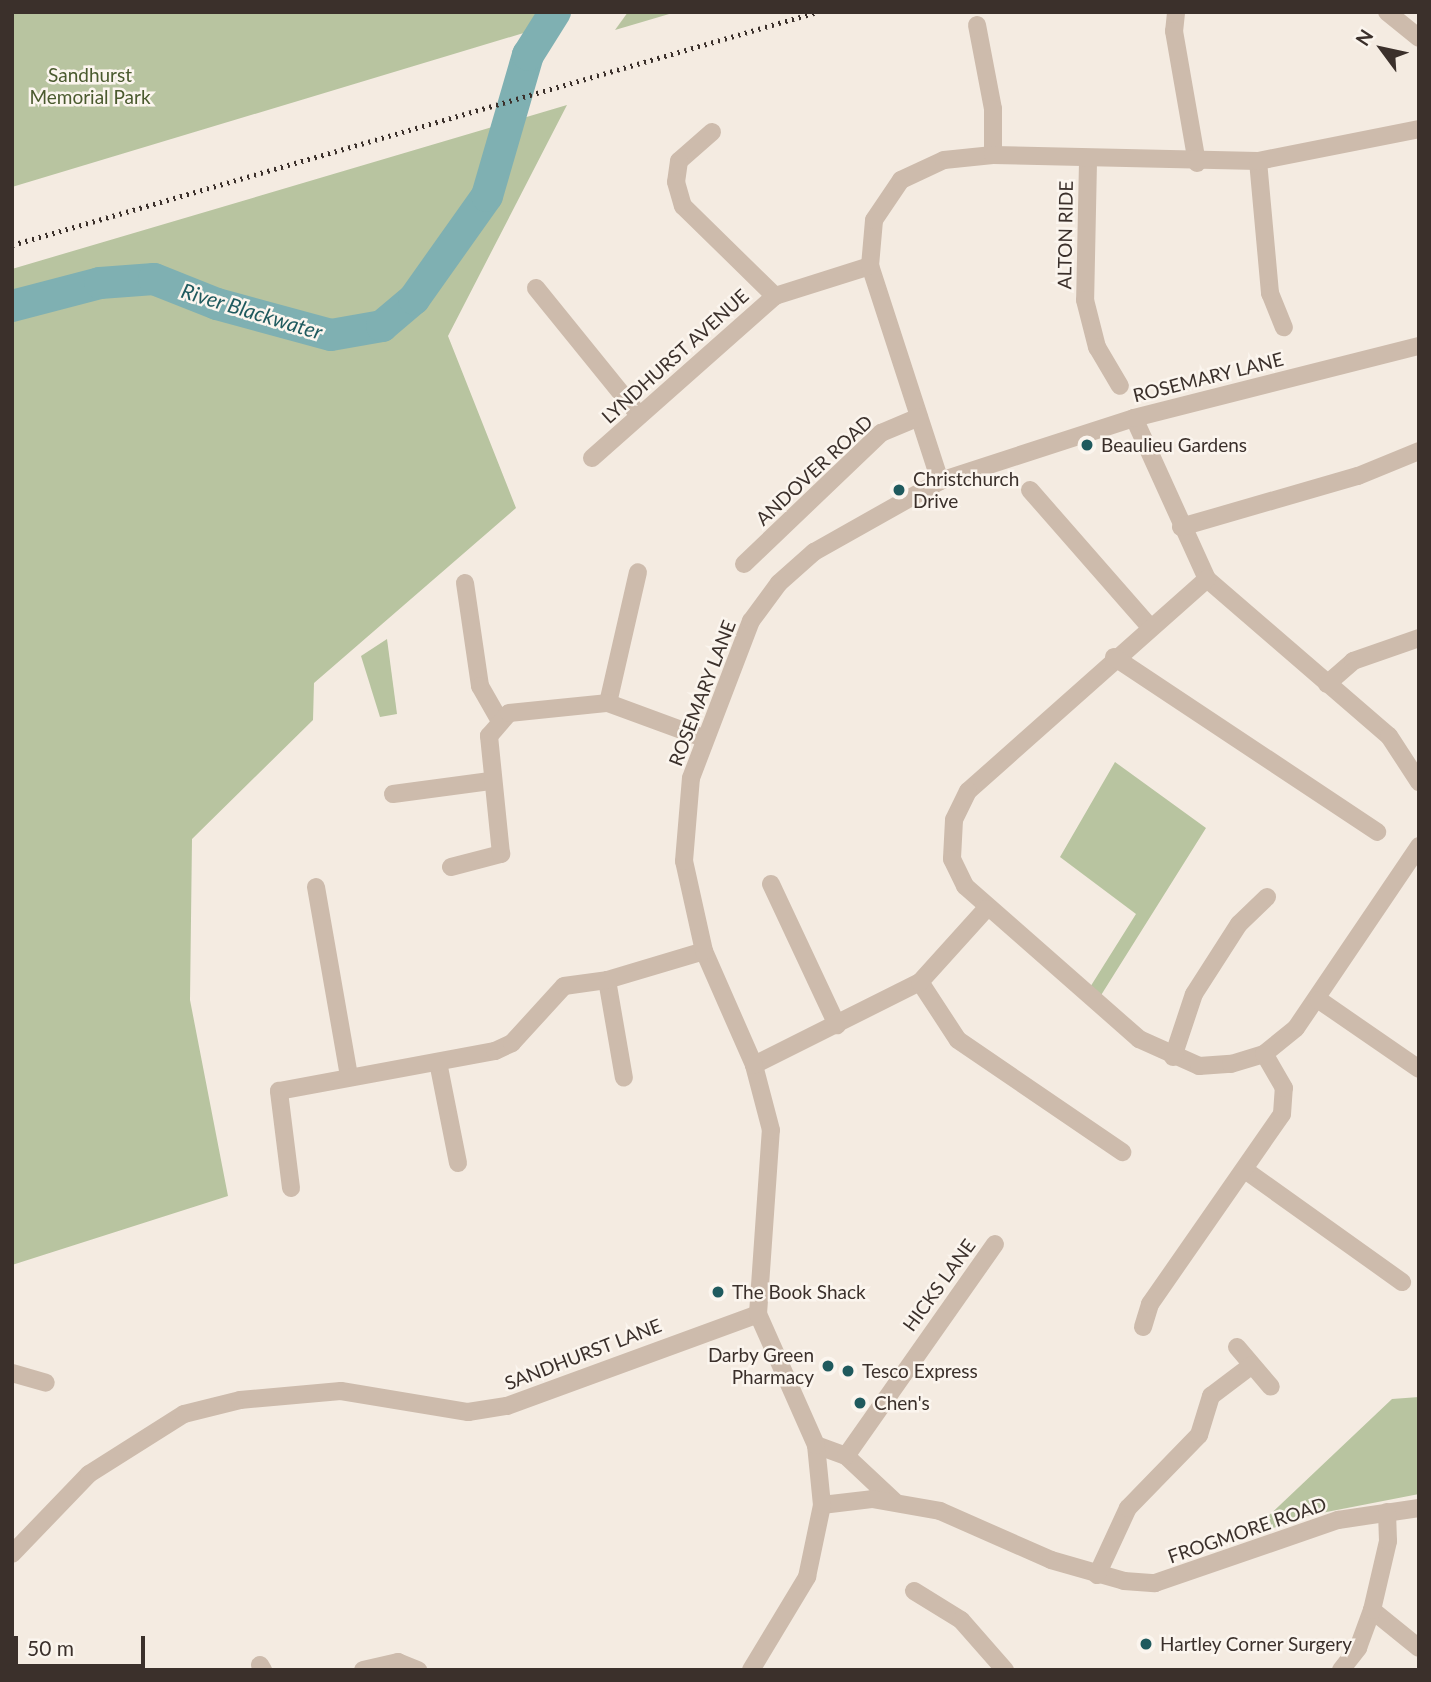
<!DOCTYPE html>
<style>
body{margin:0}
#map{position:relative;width:1431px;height:1682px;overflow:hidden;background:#f4ebe1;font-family:Lato,sans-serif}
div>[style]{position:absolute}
.green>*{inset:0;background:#b8c4a0}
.river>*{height:32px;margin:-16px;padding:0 16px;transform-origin:16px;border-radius:16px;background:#7fb0b2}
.minor>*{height:18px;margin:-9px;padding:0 9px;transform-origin:9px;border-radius:9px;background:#cdbbac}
.rail>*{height:5px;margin-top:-2.5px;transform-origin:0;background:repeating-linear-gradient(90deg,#3b302b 0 2px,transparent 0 7px)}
.dots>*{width:19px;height:19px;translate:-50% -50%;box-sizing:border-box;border:4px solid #fbf5ee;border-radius:50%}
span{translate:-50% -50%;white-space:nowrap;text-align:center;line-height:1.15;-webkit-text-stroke:5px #fbf5ee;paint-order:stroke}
.park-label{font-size:19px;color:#4a5a2e}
.street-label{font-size:19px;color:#3b302b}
.poi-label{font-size:19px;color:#3b302b}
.left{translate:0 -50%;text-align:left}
.right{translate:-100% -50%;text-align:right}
.water-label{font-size:21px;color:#1f5a5e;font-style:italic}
.frame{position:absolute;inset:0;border:14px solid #3b302b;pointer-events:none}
.north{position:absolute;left:1347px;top:14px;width:70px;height:70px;-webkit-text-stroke:5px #fbf5ee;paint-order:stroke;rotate:303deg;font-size:19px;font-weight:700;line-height:28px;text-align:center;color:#3b302b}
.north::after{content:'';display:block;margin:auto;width:24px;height:32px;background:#3b302b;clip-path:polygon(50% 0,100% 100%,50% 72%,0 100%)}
.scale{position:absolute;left:14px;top:1636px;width:131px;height:32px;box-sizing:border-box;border:4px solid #3b302b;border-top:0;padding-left:9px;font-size:21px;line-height:24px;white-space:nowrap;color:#3b302b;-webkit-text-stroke:5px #fbf5ee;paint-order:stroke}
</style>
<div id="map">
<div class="green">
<i style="clip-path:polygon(12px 12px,555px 12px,550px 25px,12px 187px)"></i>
<i style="clip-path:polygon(628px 12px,676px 12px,615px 30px)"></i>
<i style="clip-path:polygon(567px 105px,448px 336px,516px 508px,314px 683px,313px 720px,192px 839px,190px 1000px,228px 1196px,12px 1265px,12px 269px)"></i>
<i style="clip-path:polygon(387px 639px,397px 714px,380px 717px,361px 656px)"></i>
<i style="clip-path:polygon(1115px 762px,1206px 828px,1098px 1000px,1087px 992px,1136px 914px,1060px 857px)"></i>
<i style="clip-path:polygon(1419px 1397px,1419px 1494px,1306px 1516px,1244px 1539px,1392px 1399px)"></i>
</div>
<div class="river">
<i style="left:12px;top:306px;width:91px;rotate:-14.6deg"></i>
<i style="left:100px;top:283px;width:54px;rotate:-4.2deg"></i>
<i style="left:154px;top:279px;width:68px;rotate:21.6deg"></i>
<i style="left:217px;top:304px;width:118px;rotate:15.2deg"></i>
<i style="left:331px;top:335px;width:52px;rotate:-10deg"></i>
<i style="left:382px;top:326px;width:42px;rotate:-40.2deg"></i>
<i style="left:414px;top:299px;width:126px;rotate:-54.7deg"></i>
<i style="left:487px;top:196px;width:147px;rotate:-73.8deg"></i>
<i style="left:528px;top:55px;width:51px;rotate:-57.9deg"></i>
</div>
<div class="minor">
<i style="left:1387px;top:12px;width:41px;rotate:39.1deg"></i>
<i style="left:1176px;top:13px;width:18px;rotate:96deg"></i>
<i style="left:1174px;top:31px;width:134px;rotate:80.1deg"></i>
<i style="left:977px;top:25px;width:86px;rotate:79.2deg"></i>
<i style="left:993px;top:109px;width:46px;rotate:90deg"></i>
<i style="left:712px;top:132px;width:44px;rotate:138.7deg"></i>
<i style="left:679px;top:161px;width:21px;rotate:98deg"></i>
<i style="left:676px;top:182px;width:25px;rotate:74deg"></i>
<i style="left:683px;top:206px;width:129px;rotate:44.4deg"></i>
<i style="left:1258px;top:161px;width:133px;rotate:84.8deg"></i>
<i style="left:1270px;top:293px;width:37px;rotate:68deg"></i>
<i style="left:1088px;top:162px;width:138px;rotate:91.2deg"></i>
<i style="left:1085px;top:300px;width:49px;rotate:75.7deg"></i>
<i style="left:1097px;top:347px;width:45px;rotate:59.5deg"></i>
<i style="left:536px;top:288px;width:164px;rotate:51deg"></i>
<i style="left:1134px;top:418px;width:177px;rotate:65.6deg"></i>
<i style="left:1207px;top:579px;width:240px;rotate:40.8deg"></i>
<i style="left:1389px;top:736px;width:55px;rotate:56.9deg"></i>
<i style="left:592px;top:458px;width:244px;rotate:-41.5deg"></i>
<i style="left:775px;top:296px;width:100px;rotate:-17.5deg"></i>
<i style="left:940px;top:481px;width:226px;rotate:-108deg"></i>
<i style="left:870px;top:266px;width:46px;rotate:-85deg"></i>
<i style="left:874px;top:220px;width:48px;rotate:-56deg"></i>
<i style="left:901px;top:180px;width:47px;rotate:-24.9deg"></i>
<i style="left:944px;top:160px;width:49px;rotate:-5.8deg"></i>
<i style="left:993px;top:155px;width:265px;rotate:1.3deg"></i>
<i style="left:1258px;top:161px;width:164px;rotate:-11.2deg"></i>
<i style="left:1030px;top:490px;width:181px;rotate:48.8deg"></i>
<i style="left:1181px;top:527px;width:184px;rotate:-16.1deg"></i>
<i style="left:1358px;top:476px;width:66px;rotate:-22.3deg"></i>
<i style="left:744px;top:564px;width:190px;rotate:-43.7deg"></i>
<i style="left:881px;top:433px;width:41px;rotate:-22.8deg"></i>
<i style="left:1207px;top:579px;width:319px;rotate:138.4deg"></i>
<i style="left:968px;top:791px;width:32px;rotate:116deg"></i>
<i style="left:954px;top:820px;width:39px;rotate:93deg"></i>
<i style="left:952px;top:859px;width:30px;rotate:64deg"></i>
<i style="left:965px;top:886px;width:232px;rotate:41.3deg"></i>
<i style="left:1139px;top:1039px;width:66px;rotate:24.2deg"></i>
<i style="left:1199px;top:1066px;width:32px;rotate:-4deg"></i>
<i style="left:1231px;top:1064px;width:34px;rotate:-17deg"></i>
<i style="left:1264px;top:1054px;width:41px;rotate:-39.1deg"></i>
<i style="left:1296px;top:1028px;width:220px;rotate:-55.9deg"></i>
<i style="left:465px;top:583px;width:104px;rotate:81.7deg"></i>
<i style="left:480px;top:686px;width:40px;rotate:60.3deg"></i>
<i style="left:1114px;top:657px;width:316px;rotate:33.6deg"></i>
<i style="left:1327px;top:684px;width:35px;rotate:-41deg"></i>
<i style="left:1353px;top:661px;width:70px;rotate:-19.2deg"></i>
<i style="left:608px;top:703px;width:134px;rotate:-77.1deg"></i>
<i style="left:393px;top:794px;width:98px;rotate:-7.6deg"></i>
<i style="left:451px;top:867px;width:52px;rotate:-14.6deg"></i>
<i style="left:501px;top:854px;width:119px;rotate:-95.8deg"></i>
<i style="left:489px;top:736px;width:30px;rotate:-49deg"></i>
<i style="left:509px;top:713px;width:100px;rotate:-5.8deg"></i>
<i style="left:608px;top:703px;width:101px;rotate:20.2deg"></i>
<i style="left:771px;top:884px;width:156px;rotate:64.9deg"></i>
<i style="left:316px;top:887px;width:192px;rotate:80.1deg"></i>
<i style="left:607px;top:980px;width:99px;rotate:80.2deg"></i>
<i style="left:920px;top:982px;width:69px;rotate:56.8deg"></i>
<i style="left:958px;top:1040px;width:199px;rotate:34.3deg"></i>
<i style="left:1319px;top:1000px;width:121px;rotate:34.6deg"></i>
<i style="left:1173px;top:1057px;width:66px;rotate:-71.6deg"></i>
<i style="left:1194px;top:994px;width:83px;rotate:-57.3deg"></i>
<i style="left:1239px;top:924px;width:39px;rotate:-44deg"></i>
<i style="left:438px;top:1062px;width:103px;rotate:78.8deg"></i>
<i style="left:754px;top:1065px;width:186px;rotate:-26.6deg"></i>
<i style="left:920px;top:982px;width:98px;rotate:-47.9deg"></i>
<i style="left:1245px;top:1170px;width:193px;rotate:35.5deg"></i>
<i style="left:291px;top:1188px;width:98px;rotate:-97.1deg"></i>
<i style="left:279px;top:1091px;width:220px;rotate:-10.5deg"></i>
<i style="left:495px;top:1051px;width:19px;rotate:-25deg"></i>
<i style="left:512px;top:1043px;width:77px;rotate:-47.6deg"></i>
<i style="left:564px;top:986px;width:43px;rotate:-7.9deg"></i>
<i style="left:607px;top:980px;width:101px;rotate:-16.6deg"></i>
<i style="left:1143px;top:1327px;width:24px;rotate:-73deg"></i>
<i style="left:1150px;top:1304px;width:231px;rotate:-55.2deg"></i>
<i style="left:1282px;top:1114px;width:26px;rotate:-86deg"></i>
<i style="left:1284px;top:1088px;width:39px;rotate:-120deg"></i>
<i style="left:1237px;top:1347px;width:52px;rotate:49.6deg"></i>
<i style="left:12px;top:1373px;width:35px;rotate:16deg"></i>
<i style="left:816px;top:1445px;width:32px;rotate:20deg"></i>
<i style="left:846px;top:1456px;width:66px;rotate:43.2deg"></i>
<i style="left:846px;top:1456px;width:259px;rotate:-54.9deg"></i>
<i style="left:822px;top:1505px;width:50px;rotate:-6.8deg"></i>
<i style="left:872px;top:1499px;width:69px;rotate:10deg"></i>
<i style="left:940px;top:1511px;width:121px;rotate:23.8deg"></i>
<i style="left:1051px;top:1560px;width:76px;rotate:16deg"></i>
<i style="left:1124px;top:1581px;width:31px;rotate:4deg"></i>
<i style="left:1155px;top:1583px;width:194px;rotate:-19deg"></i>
<i style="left:1338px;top:1520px;width:82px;rotate:-8.4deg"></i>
<i style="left:12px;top:1554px;width:111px;rotate:-46.1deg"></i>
<i style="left:89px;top:1474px;width:112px;rotate:-32.3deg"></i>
<i style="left:184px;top:1414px;width:58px;rotate:-14deg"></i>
<i style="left:240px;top:1400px;width:101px;rotate:-5.1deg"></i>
<i style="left:341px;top:1391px;width:129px;rotate:9.4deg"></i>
<i style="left:468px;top:1412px;width:39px;rotate:-9deg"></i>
<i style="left:507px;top:1406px;width:267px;rotate:-20.1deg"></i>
<i style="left:1097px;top:1575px;width:74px;rotate:-65.2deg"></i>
<i style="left:1128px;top:1508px;width:102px;rotate:-45.8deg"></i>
<i style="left:1199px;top:1435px;width:41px;rotate:-72.9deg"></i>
<i style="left:1211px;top:1396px;width:51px;rotate:-37.1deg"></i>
<i style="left:914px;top:1591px;width:55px;rotate:31.7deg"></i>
<i style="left:961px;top:1620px;width:67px;rotate:48.7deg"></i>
<i style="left:1372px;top:1610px;width:60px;rotate:39deg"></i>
<i style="left:260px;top:1665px;width:6px;rotate:59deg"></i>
<i style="left:363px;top:1670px;width:36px;rotate:-13deg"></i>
<i style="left:398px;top:1662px;width:22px;rotate:22deg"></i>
<i style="left:751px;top:1670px;width:109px;rotate:-58.9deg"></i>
<i style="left:807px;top:1577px;width:74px;rotate:-78.2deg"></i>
<i style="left:822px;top:1505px;width:60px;rotate:-95.7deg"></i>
<i style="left:816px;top:1445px;width:143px;rotate:-113.9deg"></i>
<i style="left:758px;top:1314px;width:184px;rotate:-86deg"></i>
<i style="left:771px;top:1130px;width:67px;rotate:-104.7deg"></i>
<i style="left:754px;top:1065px;width:124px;rotate:-113.7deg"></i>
<i style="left:704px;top:951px;width:92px;rotate:-102.5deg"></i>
<i style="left:684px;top:861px;width:83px;rotate:-85.2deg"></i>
<i style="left:691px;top:778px;width:168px;rotate:-69.1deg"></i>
<i style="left:751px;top:621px;width:47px;rotate:-53.6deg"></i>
<i style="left:779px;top:583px;width:47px;rotate:-41.5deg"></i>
<i style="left:814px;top:552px;width:145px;rotate:-29.4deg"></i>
<i style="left:940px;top:481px;width:204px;rotate:-18deg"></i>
<i style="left:1134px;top:418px;width:294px;rotate:-14.2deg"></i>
<i style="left:1341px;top:1670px;width:28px;rotate:-52deg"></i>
<i style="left:1358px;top:1648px;width:40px;rotate:-69.8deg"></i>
<i style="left:1372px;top:1610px;width:71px;rotate:-76.9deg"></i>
<i style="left:1388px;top:1541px;width:29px;rotate:-92deg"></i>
</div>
<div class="rail">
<i style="left:12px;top:245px;width:838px;rotate:-16.14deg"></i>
</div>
<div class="dots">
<i style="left:1087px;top:445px;background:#1f5a5e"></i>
<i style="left:899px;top:490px;background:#1f5a5e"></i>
<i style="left:718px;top:1292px;background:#1f5a5e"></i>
<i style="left:828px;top:1366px;background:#1f5a5e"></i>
<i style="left:848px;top:1371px;background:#1f5a5e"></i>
<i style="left:860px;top:1403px;background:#1f5a5e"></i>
<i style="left:1146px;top:1644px;background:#1f5a5e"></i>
</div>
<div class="park-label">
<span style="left:90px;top:86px">Sandhurst<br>Memorial Park</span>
</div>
<div class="street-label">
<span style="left:1065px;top:235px;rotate:-89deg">ALTON RIDE</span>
<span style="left:675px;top:356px;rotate:-42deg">LYNDHURST AVENUE</span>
<span style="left:1208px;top:377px;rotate:-14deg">ROSEMARY LANE</span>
<span style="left:814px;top:470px;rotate:-43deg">ANDOVER ROAD</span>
<span style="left:702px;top:693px;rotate:-69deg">ROSEMARY LANE</span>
<span style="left:939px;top:1285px;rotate:-54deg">HICKS LANE</span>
<span style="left:583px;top:1354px;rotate:-21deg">SANDHURST LANE</span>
<span style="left:1247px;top:1530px;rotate:-19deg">FROGMORE ROAD</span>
</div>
<div class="poi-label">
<span class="left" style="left:1101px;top:445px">Beaulieu Gardens</span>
<span class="left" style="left:913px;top:490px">Christchurch<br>Drive</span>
<span class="left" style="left:732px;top:1292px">The Book Shack</span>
<span class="right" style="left:814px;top:1366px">Darby Green<br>Pharmacy</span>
<span class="left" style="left:862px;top:1371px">Tesco Express</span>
<span class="left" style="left:874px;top:1403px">Chen's</span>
<span class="left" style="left:1160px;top:1644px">Hartley Corner Surgery</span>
</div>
<div class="water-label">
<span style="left:252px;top:311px;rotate:17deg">River Blackwater</span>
</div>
<div class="frame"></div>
<div class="north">N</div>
<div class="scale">50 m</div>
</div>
